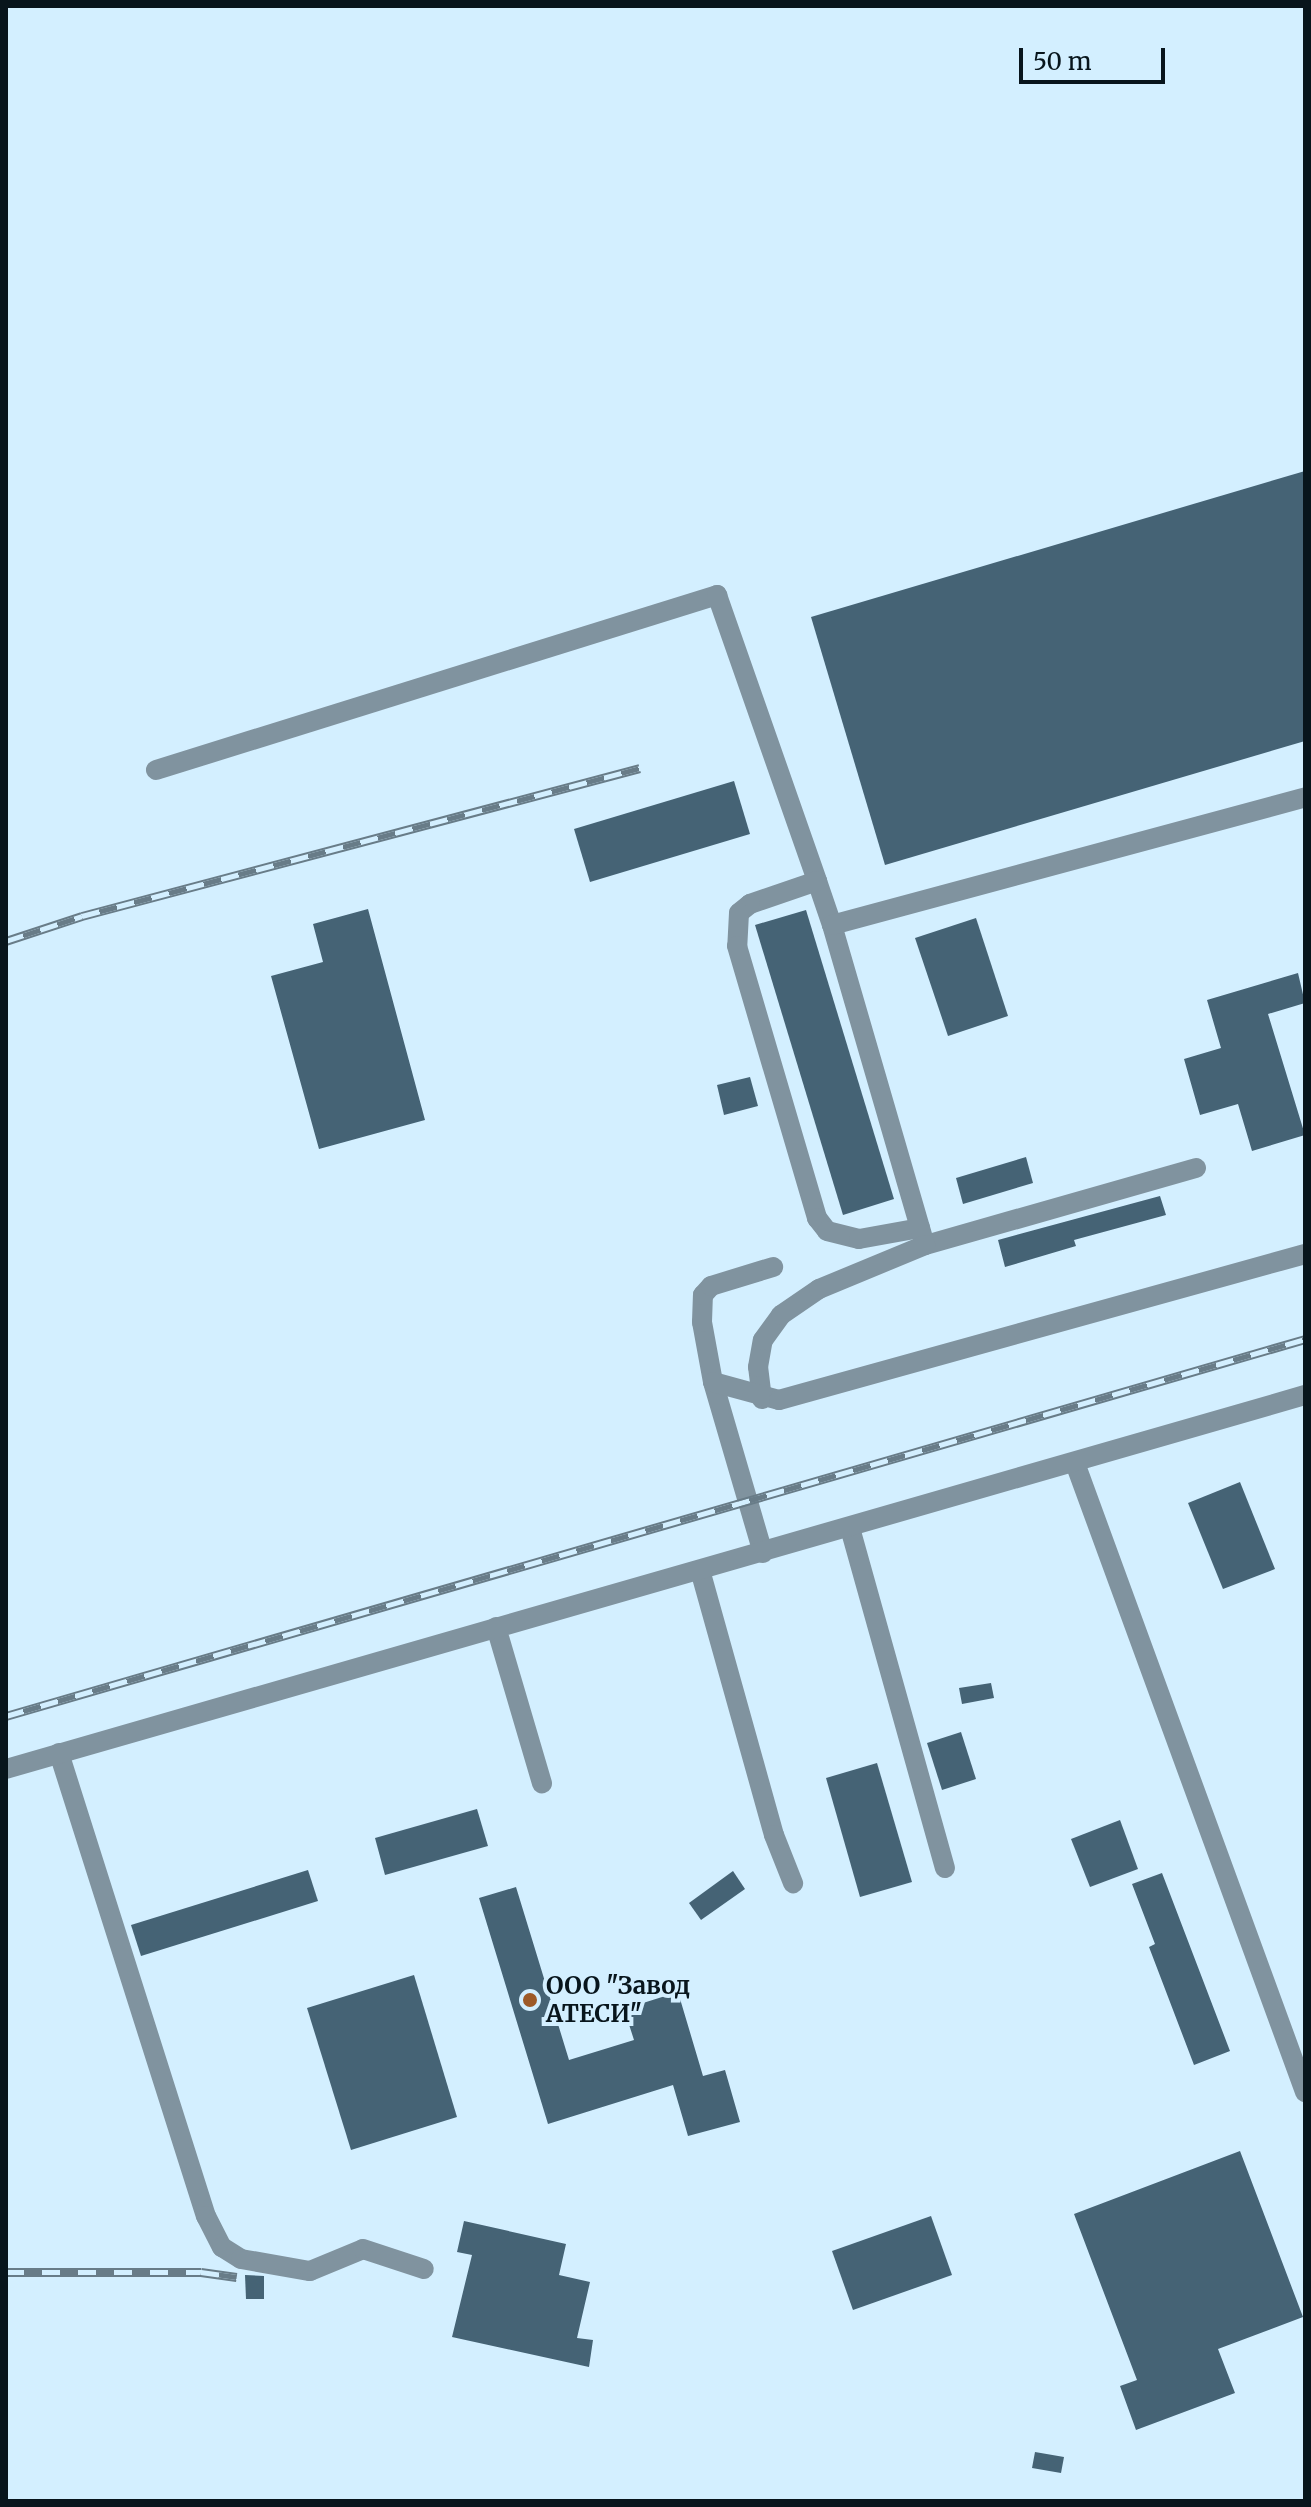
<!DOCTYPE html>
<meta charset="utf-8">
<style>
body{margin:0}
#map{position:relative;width:1311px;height:2507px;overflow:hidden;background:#d3efff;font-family:Merriweather,serif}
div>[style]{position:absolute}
.building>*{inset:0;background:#456375}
.minor>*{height:20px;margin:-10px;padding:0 10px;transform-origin:10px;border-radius:10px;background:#80939f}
.rail>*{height:9px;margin-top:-4.5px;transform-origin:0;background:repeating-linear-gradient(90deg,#d3efff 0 18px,#687c88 0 36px);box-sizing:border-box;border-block:2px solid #687c88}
.dots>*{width:22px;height:22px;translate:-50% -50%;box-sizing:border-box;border:4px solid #d3efff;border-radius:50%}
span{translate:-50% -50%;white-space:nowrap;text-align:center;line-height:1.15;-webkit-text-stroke:8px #d3efff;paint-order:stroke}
.poi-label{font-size:24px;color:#08151c;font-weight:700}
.left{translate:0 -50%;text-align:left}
.frame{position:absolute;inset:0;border:8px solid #08151c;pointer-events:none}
.scale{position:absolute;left:1019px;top:48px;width:146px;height:36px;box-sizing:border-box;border:4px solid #08151c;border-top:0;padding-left:10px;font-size:24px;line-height:28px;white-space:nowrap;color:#08151c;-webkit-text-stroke:6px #d3efff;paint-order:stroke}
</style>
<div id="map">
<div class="building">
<i style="clip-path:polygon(1305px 471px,1305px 741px,885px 865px,811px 617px)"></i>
<i style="clip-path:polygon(734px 781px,750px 834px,590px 882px,574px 829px)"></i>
<i style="clip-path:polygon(368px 909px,425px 1120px,319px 1149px,271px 976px,323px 962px,313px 924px)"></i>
<i style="clip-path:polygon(806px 910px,894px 1199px,843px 1215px,755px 925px)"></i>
<i style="clip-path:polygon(976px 918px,1008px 1016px,948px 1036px,915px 938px)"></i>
<i style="clip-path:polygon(1298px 973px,1305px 1003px,1268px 1014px,1305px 1135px,1252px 1151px,1238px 1104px,1200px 1115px,1184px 1059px,1221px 1048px,1207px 1000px)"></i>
<i style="clip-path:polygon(750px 1077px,758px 1106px,724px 1115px,717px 1085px)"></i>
<i style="clip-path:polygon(1026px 1157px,1033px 1183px,963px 1204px,956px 1178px)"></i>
<i style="clip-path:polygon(1160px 1196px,1166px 1215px,1074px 1240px,1076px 1246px,1005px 1267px,998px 1240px)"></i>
<i style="clip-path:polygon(1240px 1482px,1275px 1569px,1223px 1589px,1188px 1503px)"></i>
<i style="clip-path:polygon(991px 1683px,994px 1698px,962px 1704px,959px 1688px)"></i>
<i style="clip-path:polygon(961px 1732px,976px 1779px,942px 1790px,927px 1743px)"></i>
<i style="clip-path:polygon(877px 1763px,912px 1882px,860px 1897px,826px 1778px)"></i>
<i style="clip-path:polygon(477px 1809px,488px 1846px,385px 1875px,375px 1838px)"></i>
<i style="clip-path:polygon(1120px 1820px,1138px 1869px,1090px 1887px,1071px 1839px)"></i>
<i style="clip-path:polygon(308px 1870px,318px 1901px,141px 1956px,131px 1925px)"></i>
<i style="clip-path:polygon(733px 1871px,745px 1889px,701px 1920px,689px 1903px)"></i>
<i style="clip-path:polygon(1162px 1873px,1230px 2051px,1194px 2065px,1149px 1947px,1155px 1944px,1132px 1884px)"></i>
<i style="clip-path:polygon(516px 1887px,569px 2060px,634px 2040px,624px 2009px,678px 1992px,703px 2076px,725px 2070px,740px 2122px,688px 2136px,673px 2085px,548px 2124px,479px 1898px)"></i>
<i style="clip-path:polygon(414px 1975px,457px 2117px,351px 2150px,307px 2008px)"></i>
<i style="clip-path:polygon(1240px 2151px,1303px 2317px,1218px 2349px,1235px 2393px,1136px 2430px,1120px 2386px,1137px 2380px,1074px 2214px)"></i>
<i style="clip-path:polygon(931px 2216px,952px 2275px,853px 2310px,832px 2251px)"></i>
<i style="clip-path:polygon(464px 2221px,566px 2244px,559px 2275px,590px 2282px,577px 2338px,593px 2340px,589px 2367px,452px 2337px,472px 2255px,457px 2252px)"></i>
<i style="clip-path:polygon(245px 2275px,264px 2276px,264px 2299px,246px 2299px)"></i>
<i style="clip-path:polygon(1035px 2452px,1064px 2457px,1061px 2473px,1032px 2468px)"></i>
</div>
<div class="minor">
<i style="left:156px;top:770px;width:588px;rotate:-17.32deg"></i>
<i style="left:717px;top:595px;width:303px;rotate:70.7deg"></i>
<i style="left:832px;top:925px;width:46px;rotate:-108.8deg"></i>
<i style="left:817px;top:881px;width:71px;rotate:161.1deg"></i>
<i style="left:750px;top:904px;width:14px;rotate:141deg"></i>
<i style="left:739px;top:913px;width:33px;rotate:93deg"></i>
<i style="left:737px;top:946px;width:284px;rotate:73.6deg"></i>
<i style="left:817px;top:1218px;width:16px;rotate:52deg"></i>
<i style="left:827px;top:1231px;width:33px;rotate:14deg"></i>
<i style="left:859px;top:1239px;width:62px;rotate:-10.2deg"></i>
<i style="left:1196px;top:1168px;width:282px;rotate:164.1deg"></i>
<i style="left:925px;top:1245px;width:333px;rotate:-106.2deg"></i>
<i style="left:832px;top:925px;width:490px;rotate:-15.1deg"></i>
<i style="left:713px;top:1382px;width:61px;rotate:-100.4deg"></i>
<i style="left:702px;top:1322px;width:27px;rotate:-88deg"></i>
<i style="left:703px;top:1295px;width:12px;rotate:-48deg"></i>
<i style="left:711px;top:1286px;width:65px;rotate:-17deg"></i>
<i style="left:762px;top:1399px;width:32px;rotate:-97deg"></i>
<i style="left:758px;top:1367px;width:27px;rotate:-80deg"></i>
<i style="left:763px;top:1340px;width:31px;rotate:-54deg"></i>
<i style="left:781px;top:1315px;width:46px;rotate:-34.4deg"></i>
<i style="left:819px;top:1289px;width:115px;rotate:-22.5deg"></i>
<i style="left:1075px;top:1463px;width:670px;rotate:69.91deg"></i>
<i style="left:850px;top:1528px;width:353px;rotate:74.4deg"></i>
<i style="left:763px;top:1553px;width:178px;rotate:-106.3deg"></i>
<i style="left:713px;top:1382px;width:68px;rotate:15.3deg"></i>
<i style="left:779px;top:1400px;width:546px;rotate:-15.51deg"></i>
<i style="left:700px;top:1570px;width:275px;rotate:74.4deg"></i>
<i style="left:774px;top:1835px;width:52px;rotate:68.4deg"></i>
<i style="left:496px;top:1627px;width:163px;rotate:73.6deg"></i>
<i style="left:59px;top:1753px;width:486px;rotate:72.4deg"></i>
<i style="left:206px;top:2216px;width:35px;rotate:63deg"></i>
<i style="left:222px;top:2247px;width:22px;rotate:32deg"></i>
<i style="left:241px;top:2259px;width:70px;rotate:9.9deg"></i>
<i style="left:310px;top:2271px;width:57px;rotate:-22.5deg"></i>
<i style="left:363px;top:2249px;width:64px;rotate:18.2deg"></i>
<i style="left:6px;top:1769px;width:1352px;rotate:-16.06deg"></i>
</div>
<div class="rail">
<i style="left:6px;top:941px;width:80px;rotate:-18.2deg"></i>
<i style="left:82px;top:916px;width:577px;rotate:-14.85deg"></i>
<i style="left:6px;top:1716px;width:1353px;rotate:-16.18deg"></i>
<i style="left:6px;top:2272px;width:195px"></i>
<i style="left:201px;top:2272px;width:36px;rotate:8deg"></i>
</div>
<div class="dots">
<i style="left:530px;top:2000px;background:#9d5a28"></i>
</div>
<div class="poi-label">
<span class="left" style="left:546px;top:2000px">ООО "Завод<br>АТЕСИ"</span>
</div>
<div class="frame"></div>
<div class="scale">50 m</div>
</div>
